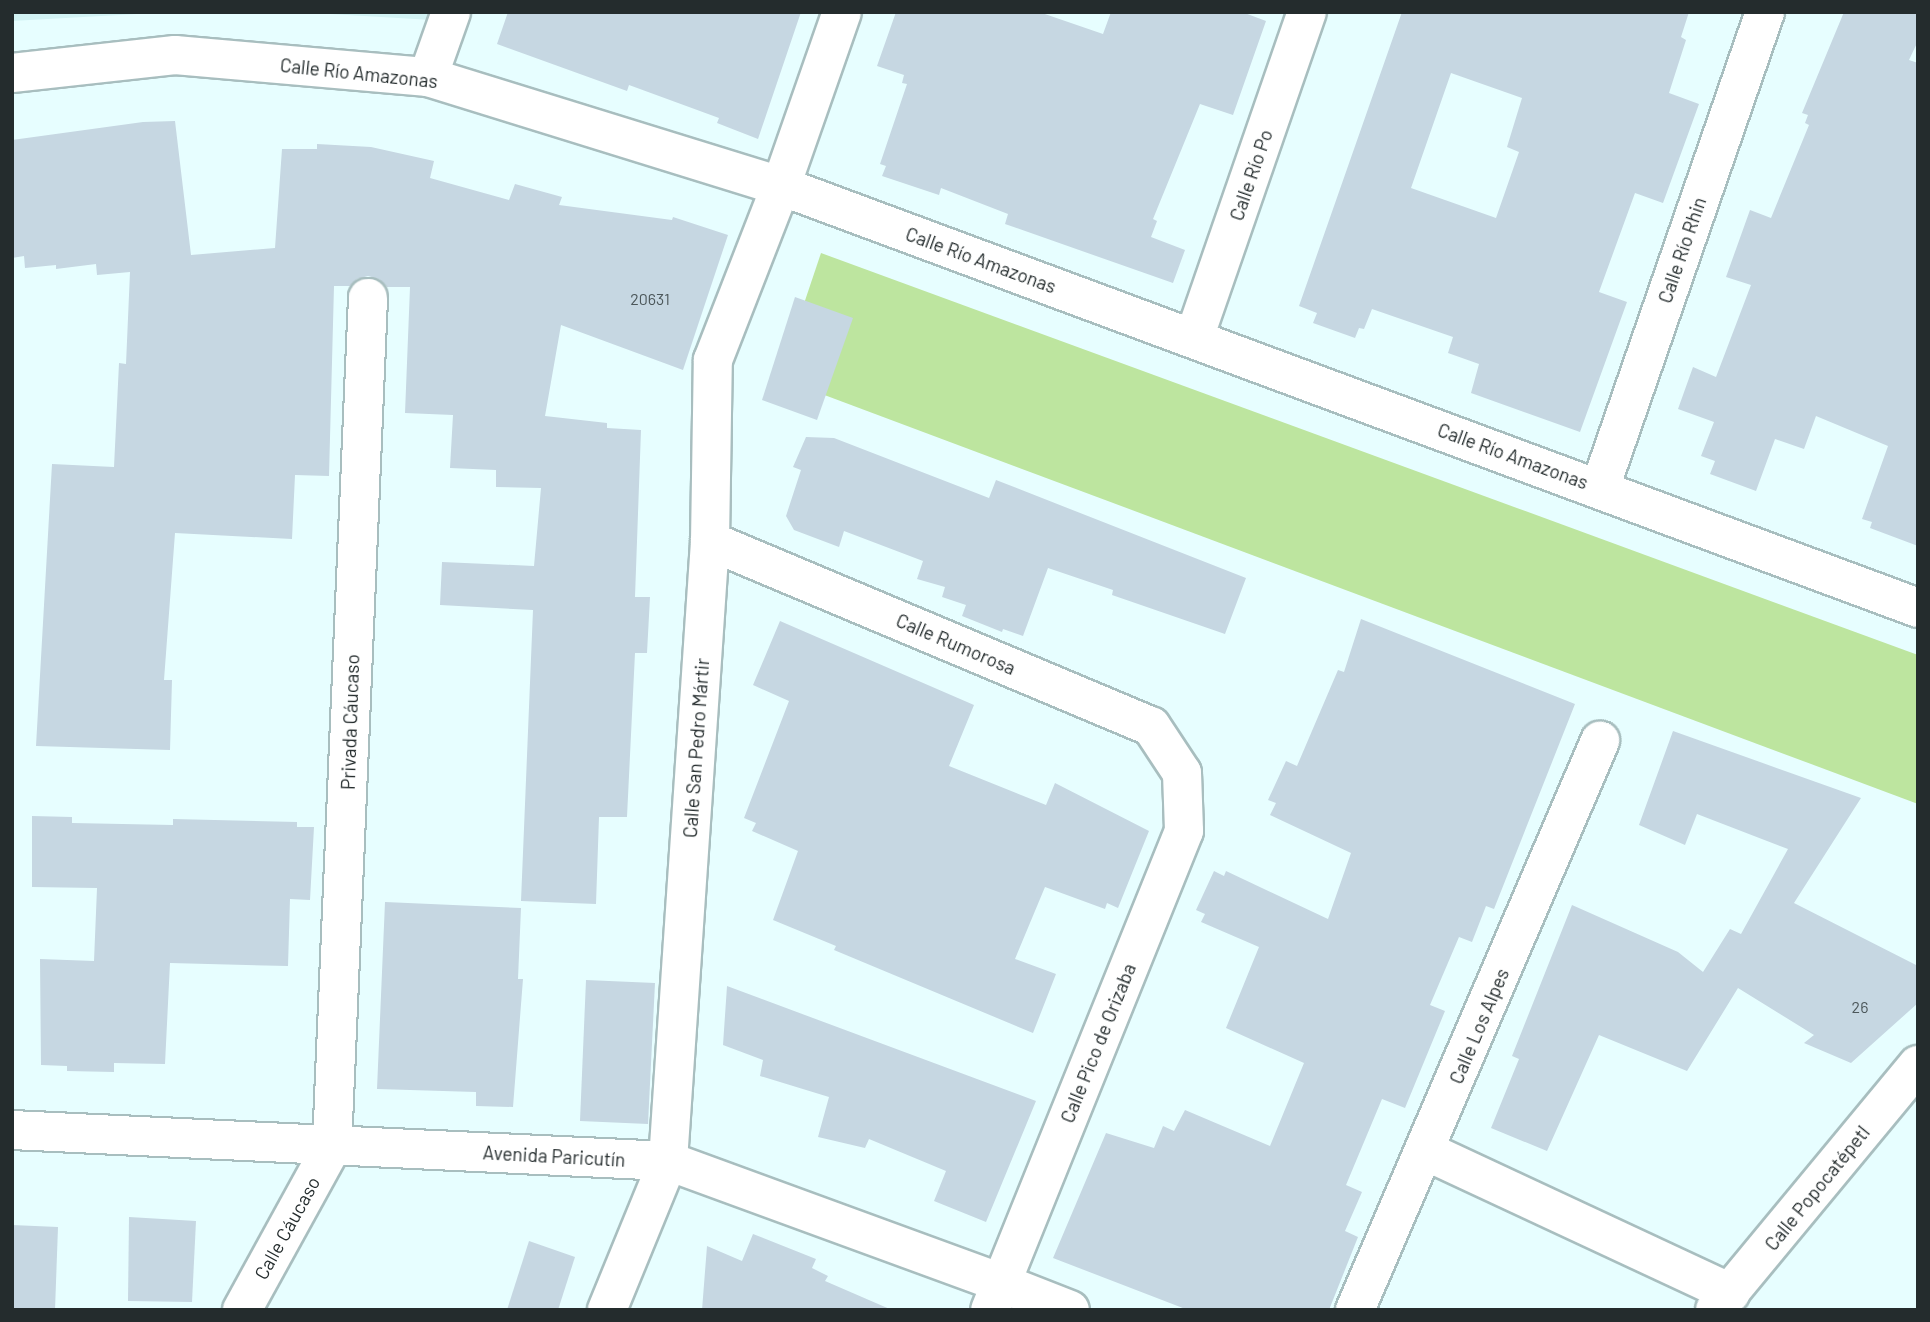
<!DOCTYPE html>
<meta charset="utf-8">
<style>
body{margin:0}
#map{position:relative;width:1930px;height:1322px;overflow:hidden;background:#e7feff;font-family:Barlow,sans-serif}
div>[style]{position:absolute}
.built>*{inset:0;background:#d2f3f4}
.green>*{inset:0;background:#bde59f}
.building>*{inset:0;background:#c6d7e2}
.roads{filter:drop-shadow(2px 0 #a8bebf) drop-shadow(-2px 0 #a8bebf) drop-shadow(0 2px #a8bebf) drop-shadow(0 -2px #a8bebf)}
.minor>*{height:38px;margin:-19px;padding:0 19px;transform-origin:19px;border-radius:19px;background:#fff}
.tertiary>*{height:38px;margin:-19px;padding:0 19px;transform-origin:19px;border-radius:19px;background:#fff}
span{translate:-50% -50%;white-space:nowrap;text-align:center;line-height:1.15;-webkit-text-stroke:7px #fff;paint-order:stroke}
.number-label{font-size:16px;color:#4c575a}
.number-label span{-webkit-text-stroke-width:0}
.street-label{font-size:19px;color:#242c2d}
.frame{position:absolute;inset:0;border:14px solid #242c2d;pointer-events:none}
</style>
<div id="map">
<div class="built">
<i style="clip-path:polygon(12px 12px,173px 12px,12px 21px)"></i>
<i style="clip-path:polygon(296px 12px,434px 12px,432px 20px)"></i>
</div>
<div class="green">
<i style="clip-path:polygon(821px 253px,1918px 655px,1918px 804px,779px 378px)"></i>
</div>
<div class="building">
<i style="clip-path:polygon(508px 12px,801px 12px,758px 139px,717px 123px,719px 118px,629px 85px,627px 91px,497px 44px)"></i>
<i style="clip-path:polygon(896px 12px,1039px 12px,1103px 34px,1111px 12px,1242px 12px,1266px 21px,1233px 115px,1200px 104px,1153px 219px,1157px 221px,1151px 237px,1185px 250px,1173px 283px,1005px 224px,1008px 214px,941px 188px,939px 195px,882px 176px,886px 166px,880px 164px,907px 84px,902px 83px,904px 75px,877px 66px)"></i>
<i style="clip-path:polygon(evenodd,1402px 12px,1689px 12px,1681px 37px,1686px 40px,1669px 93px,1699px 104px,1663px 203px,1635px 193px,1599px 292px,1627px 302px,1580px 432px,1471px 393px,1479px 364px,1448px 353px,1453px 337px,1372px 309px,1364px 329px,1359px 328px,1355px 338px,1313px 323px,1317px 313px,1299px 306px,1402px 12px,1451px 73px,1522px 98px,1507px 147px,1519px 152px,1496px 218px,1411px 188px,1451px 73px)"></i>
<i style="clip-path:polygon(1844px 12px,1918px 12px,1918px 41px,1909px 60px,1918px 63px,1918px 546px,1870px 528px,1872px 522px,1862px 519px,1888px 446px,1816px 416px,1804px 449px,1775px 439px,1756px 491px,1710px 474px,1715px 461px,1701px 456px,1714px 422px,1678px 409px,1693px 367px,1716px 377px,1751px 285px,1726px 277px,1750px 210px,1771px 218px,1809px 125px,1805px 123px,1808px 115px,1802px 113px)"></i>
<i style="clip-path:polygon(175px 121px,191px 255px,275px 248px,282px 149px,317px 149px,317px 144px,371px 147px,434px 161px,430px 178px,509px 200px,515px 184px,562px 197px,559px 205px,672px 220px,673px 217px,728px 235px,683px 370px,561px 325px,545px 416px,607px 423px,607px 428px,641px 430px,635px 597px,650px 597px,647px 653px,635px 653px,627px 817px,599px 817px,596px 904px,521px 901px,533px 610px,440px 605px,442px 562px,534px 566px,541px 488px,496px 487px,496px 470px,450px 468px,453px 415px,405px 413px,410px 287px,387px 287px,379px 279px,368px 276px,357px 279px,350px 286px,334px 286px,329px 476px,295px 475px,292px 539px,175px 533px,164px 680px,172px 680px,170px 750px,36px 746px,52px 464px,114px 467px,119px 363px,126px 364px,130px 272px,97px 275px,96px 264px,56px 269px,56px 265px,25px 268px,24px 256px,12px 258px,12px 140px,143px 122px)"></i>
<i style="clip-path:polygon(795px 297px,853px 318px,817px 420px,762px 400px)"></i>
<i style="clip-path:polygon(806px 437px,834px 438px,989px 498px,996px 480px,1246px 578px,1225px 634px,1112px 595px,1113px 590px,1048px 568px,1023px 636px,1003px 629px,1002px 632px,962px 616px,966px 605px,942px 597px,945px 587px,917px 579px,923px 561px,844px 531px,839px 547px,794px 530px,786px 516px,801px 470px,793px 467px)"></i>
<i style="clip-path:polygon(1361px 619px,1575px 704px,1494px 909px,1486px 906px,1472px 942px,1459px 937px,1430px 1005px,1445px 1011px,1405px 1108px,1382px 1099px,1346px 1185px,1362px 1192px,1345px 1231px,1358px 1237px,1329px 1310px,1188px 1310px,1053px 1258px,1106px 1133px,1154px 1148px,1163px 1126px,1174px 1131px,1185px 1110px,1270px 1146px,1304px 1063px,1226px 1028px,1259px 947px,1201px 922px,1205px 914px,1196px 910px,1214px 871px,1224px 876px,1226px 871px,1328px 919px,1351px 853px,1270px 815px,1276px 803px,1268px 800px,1286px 761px,1297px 766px,1338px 670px,1344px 672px)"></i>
<i style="clip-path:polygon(780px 621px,974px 705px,949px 766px,1046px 805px,1055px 783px,1149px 831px,1118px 908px,1107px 903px,1105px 909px,1045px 887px,1015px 959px,1056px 974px,1033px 1033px,834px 950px,836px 946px,773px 920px,798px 851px,752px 831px,756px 823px,744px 818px,789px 701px,753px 685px)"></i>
<i style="clip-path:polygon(1673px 731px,1861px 798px,1794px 903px,1918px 966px,1918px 1003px,1851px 1063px,1804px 1043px,1814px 1035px,1738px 988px,1687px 1071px,1599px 1035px,1547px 1151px,1491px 1128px,1519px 1059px,1512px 1056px,1572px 905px,1678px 952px,1703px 972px,1730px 929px,1741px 934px,1788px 849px,1697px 814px,1685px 845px,1639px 825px)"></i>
<i style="clip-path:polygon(32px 816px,72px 817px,72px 823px,173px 825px,173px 819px,297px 822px,297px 827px,314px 827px,310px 900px,290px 899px,288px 966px,170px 963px,165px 1064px,114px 1063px,114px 1072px,67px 1071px,67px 1066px,41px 1065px,40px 959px,94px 961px,97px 888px,32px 887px)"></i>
<i style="clip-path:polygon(385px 902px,521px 908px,518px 979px,523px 979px,513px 1107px,476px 1106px,476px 1092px,377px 1089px)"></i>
<i style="clip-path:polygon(586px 980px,655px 983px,648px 1124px,580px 1121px)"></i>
<i style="clip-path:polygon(727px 986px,1036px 1101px,986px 1222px,934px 1201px,946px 1171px,869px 1139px,865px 1148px,818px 1137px,829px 1097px,760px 1076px,763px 1060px,723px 1045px)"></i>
<i style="clip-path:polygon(129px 1217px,196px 1221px,192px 1302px,128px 1301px)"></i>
<i style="clip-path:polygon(12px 1225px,58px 1227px,55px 1310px,12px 1310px)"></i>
<i style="clip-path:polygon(753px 1234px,816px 1259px,812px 1268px,828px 1276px,825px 1281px,892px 1310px,702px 1310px,707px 1246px,742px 1261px)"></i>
<i style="clip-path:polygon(529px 1241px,575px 1257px,558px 1310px,507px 1310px)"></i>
</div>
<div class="roads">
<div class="minor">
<i style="left:428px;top:77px;width:69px;rotate:-70.5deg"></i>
<i style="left:1194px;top:338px;width:345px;rotate:-70.9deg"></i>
<i style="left:1600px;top:488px;width:504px;rotate:-70.88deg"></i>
<i style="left:710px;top:541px;width:478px;rotate:22.8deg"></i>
<i style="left:1151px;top:726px;width:56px;rotate:56.6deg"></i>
<i style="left:1182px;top:773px;width:58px;rotate:88deg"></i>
<i style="left:1184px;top:831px;width:488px;rotate:112deg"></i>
<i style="left:1001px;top:1283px;width:74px;rotate:21.4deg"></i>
<i style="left:1426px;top:1151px;width:336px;rotate:25deg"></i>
<i style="left:242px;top:1310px;width:187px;rotate:-61.2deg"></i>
<i style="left:332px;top:1146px;width:849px;rotate:-87.57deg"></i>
<i style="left:607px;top:1310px;width:161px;rotate:-67.7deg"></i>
<i style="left:1355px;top:1310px;width:620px;rotate:-66.7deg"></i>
<i style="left:1715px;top:1310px;width:318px;rotate:-50.4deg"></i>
</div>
<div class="tertiary">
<i style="left:12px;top:73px;width:164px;rotate:-6.3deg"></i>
<i style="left:175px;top:55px;width:254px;rotate:5deg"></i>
<i style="left:428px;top:77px;width:369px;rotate:17.2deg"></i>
<i style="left:781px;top:186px;width:1213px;rotate:20.36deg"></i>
<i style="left:12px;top:1130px;width:657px;rotate:2.71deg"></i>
<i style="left:668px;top:1161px;width:355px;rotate:20.1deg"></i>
<i style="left:1001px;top:1283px;width:29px;rotate:112deg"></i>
<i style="left:668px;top:1161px;width:621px;rotate:-86.12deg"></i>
<i style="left:710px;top:541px;width:181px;rotate:-89.1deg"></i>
<i style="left:713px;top:360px;width:187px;rotate:-68.7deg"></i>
<i style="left:781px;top:186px;width:184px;rotate:-70.7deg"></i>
</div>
</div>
<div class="number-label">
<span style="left:650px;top:299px">20631</span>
<span style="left:1860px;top:1007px">26</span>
</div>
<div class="street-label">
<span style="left:359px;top:73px;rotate:6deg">Calle Río Amazonas</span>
<span style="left:1251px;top:175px;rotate:-71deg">Calle Río Po</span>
<span style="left:1682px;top:250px;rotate:-71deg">Calle Río Rhin</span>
<span style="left:981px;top:260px;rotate:20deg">Calle Río Amazonas</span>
<span style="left:1513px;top:456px;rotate:20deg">Calle Río Amazonas</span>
<span style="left:956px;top:644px;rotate:23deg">Calle Rumorosa</span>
<span style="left:350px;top:722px;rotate:-88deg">Privada Cáucaso</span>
<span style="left:696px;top:748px;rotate:-86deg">Calle San Pedro Mártir</span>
<span style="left:1479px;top:1026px;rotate:-67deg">Calle Los Alpes</span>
<span style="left:1098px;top:1043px;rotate:-68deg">Calle Pico de Orizaba</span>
<span style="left:554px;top:1156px;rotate:3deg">Avenida Paricutín</span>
<span style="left:1817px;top:1188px;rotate:-51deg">Calle Popocatépetl</span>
<span style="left:287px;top:1228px;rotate:-61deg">Calle Cáucaso</span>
</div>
<div class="frame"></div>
</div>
